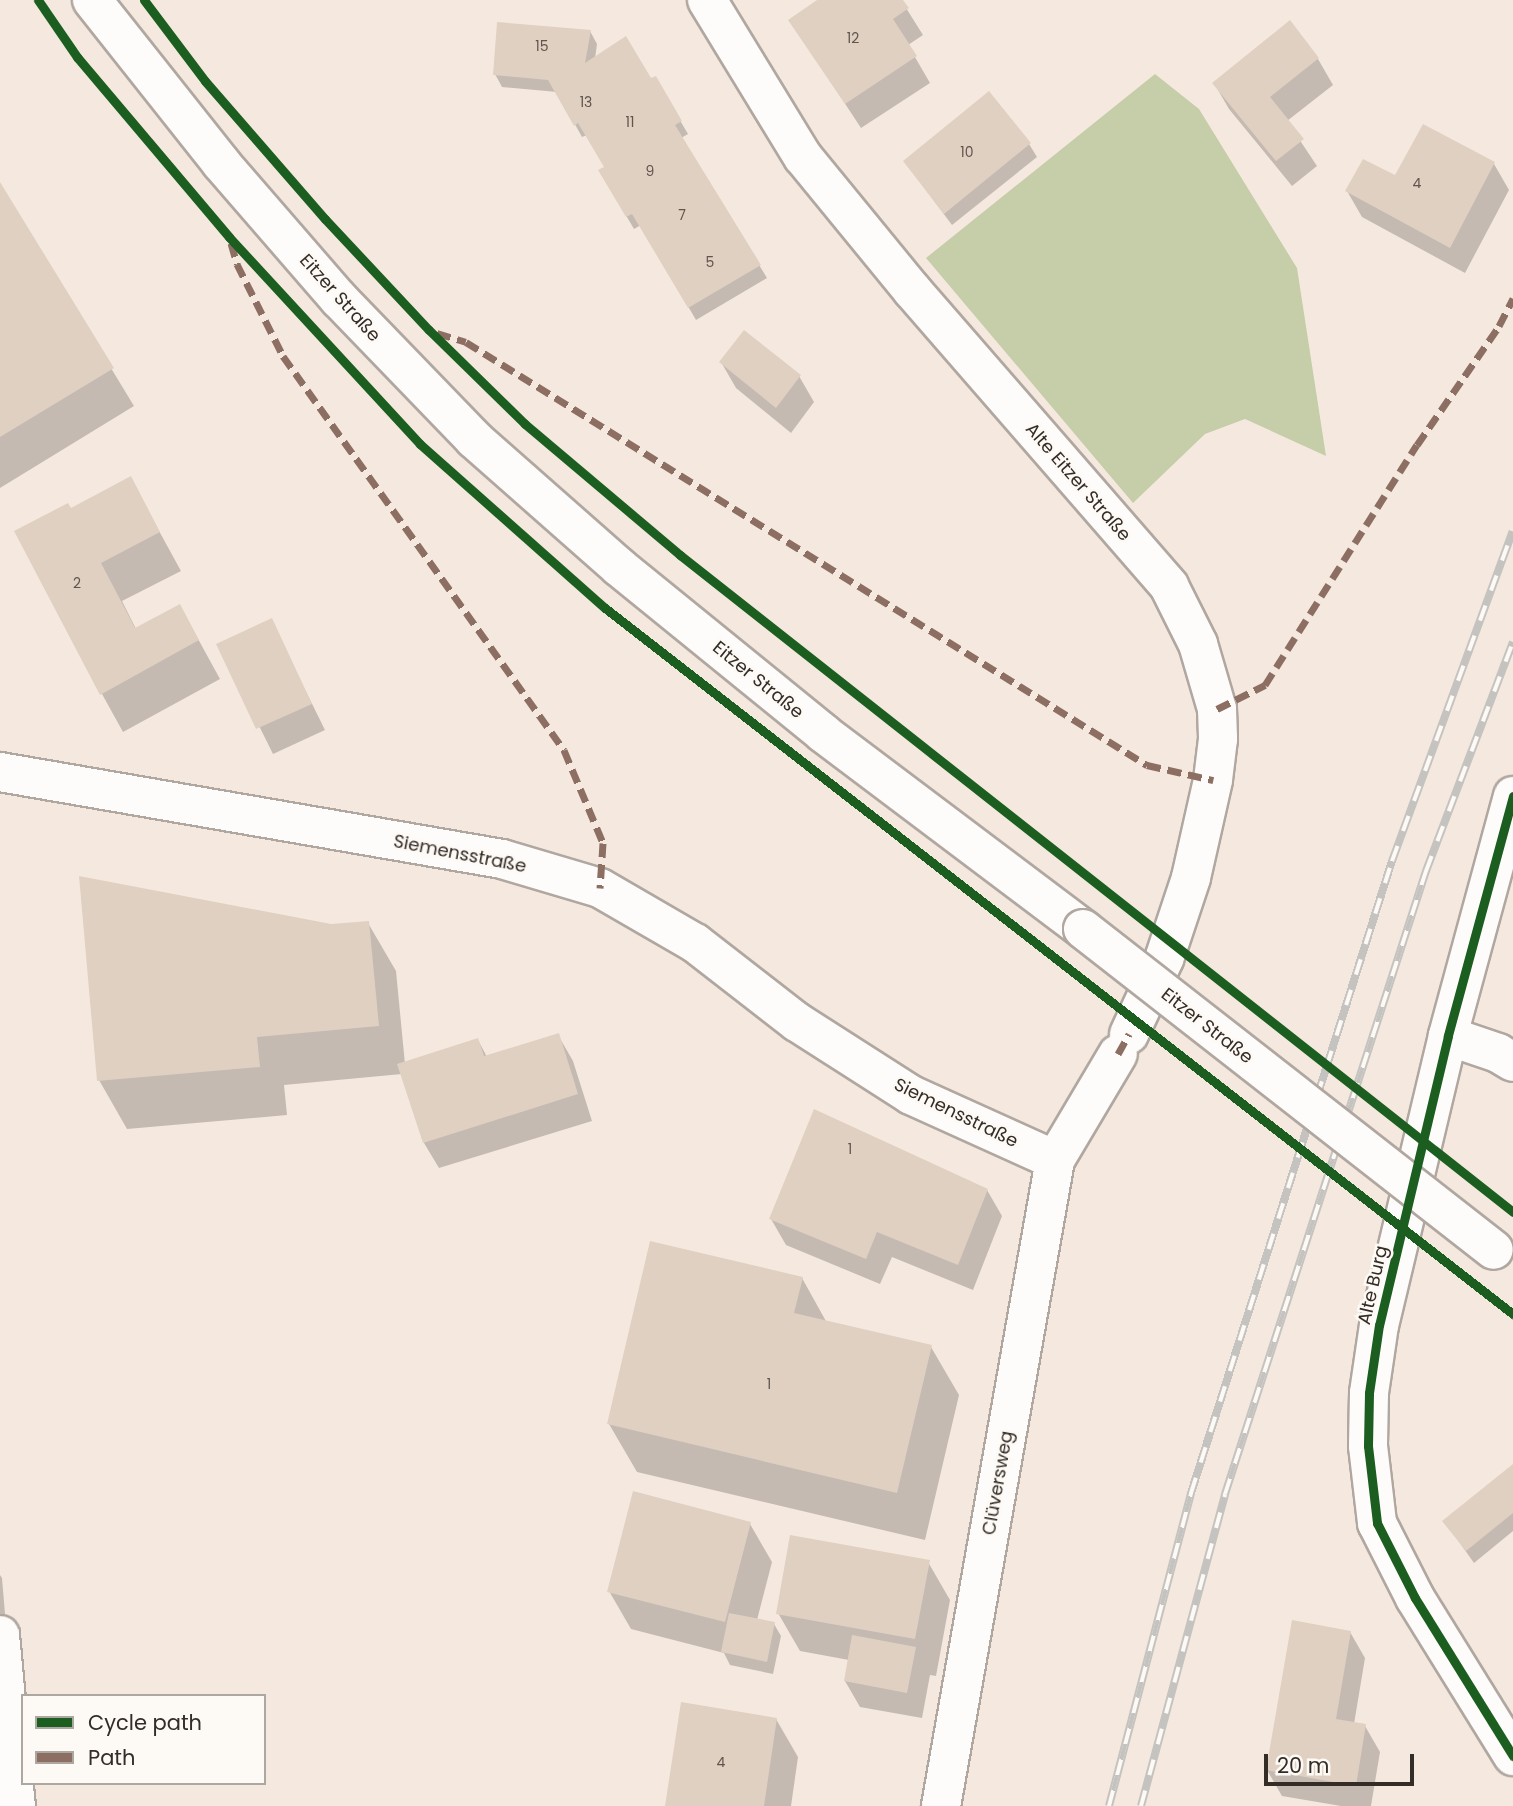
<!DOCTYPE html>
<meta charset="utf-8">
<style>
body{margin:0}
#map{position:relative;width:1513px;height:1806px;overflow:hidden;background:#f5e9df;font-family:Poppins,sans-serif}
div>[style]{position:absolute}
.forest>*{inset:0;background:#c5cea8}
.shadow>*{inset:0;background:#0003}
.building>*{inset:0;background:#e0d0c2}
.roads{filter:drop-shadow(2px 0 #b0a7a0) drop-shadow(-2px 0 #b0a7a0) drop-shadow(0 2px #b0a7a0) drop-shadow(0 -2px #b0a7a0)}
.minor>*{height:38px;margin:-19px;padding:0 19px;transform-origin:19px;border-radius:19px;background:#fefcfa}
.major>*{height:38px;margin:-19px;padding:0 19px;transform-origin:19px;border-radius:19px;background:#fefcfa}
.rail>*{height:8px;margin-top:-4px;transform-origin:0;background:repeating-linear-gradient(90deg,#fdf9f5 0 16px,#c5c3c0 0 32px);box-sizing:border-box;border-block:2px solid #c5c3c0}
.bridges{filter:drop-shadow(2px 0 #b0a7a0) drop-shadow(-2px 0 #b0a7a0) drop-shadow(0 2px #b0a7a0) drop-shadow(0 -2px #b0a7a0)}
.major-bridge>*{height:38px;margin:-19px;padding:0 19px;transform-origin:19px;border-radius:19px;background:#fefcfa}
.quiet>*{height:7px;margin-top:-3.5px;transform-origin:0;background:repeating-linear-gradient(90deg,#8d6e63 0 14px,transparent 0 21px)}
.cycleway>*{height:9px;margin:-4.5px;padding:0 4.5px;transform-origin:4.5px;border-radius:4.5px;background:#1b5e20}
span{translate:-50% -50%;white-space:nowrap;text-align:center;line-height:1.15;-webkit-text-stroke:5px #fdf9f5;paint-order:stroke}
.number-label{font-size:14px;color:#5f554d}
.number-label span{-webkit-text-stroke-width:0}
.street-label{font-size:18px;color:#342c26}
.legend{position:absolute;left:21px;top:1694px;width:245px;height:91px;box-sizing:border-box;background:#fdf9f5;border:2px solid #ada7a2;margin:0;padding:9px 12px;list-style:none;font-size:21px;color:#342c26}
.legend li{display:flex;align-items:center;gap:14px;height:35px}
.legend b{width:35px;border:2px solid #ada7a2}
.scale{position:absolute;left:1264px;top:1754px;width:150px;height:32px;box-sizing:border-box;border:4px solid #342c26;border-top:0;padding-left:9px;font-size:21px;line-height:24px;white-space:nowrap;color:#342c26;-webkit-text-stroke:5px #fdf9f5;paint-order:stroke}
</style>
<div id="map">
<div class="forest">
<i style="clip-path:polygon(1155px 74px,1199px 109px,1297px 268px,1326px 456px,1245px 419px,1205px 434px,1133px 503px,926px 258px)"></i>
</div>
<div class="shadow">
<i style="clip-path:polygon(820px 0,901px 0,923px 35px,908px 45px,930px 83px,861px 128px,790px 20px)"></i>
<i style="clip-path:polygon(1289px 23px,1318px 59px,1333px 85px,1287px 121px,1317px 166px,1292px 186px,1229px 109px,1214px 83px)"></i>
<i style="clip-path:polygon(590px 31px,597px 44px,595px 59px,650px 80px,655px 78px,688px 134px,681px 138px,767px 278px,696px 320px,641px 225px,634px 229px,600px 171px,606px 167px,587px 135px,582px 137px,557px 92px,502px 87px,495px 74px)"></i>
<i style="clip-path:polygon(1424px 126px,1494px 164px,1509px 190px,1465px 273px,1362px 217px,1347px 191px,1395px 177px)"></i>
<i style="clip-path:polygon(1029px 144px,1037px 157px,952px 225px,905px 162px)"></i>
<i style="clip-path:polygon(0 185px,134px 406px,0 488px)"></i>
<i style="clip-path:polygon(721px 362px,799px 376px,814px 402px,791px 433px,736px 388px)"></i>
<i style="clip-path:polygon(130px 478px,181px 571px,122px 601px,136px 629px,180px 606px,220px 679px,123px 732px,102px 694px,70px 510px)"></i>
<i style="clip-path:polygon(271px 621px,325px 730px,273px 754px,219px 645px)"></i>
<i style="clip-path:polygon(368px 923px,396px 971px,405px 1064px,478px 1040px,487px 1057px,558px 1035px,573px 1061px,592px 1121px,439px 1168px,424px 1143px,402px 1074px,284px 1085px,287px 1115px,127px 1129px,99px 1080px,331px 926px)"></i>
<i style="clip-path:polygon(987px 1190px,1002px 1216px,973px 1290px,892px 1257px,880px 1284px,786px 1245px,771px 1219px)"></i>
<i style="clip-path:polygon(802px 1278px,827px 1323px,931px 1347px,959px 1395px,925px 1540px,637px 1472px,609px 1424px)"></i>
<i style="clip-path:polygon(1513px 1466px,1513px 1531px,1474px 1563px,1445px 1522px)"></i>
<i style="clip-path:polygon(750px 1524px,772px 1562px,757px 1620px,774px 1624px,781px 1636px,773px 1674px,730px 1665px,724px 1653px,631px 1629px,609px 1591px)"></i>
<i style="clip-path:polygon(928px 1562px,950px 1600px,936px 1676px,930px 1675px,922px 1718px,860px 1707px,845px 1681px,849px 1660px,800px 1651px,778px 1613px)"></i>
<i style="clip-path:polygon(0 1575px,2px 1578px,21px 1806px,0 1806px)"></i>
<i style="clip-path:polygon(1350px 1632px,1365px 1658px,1354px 1724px,1365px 1726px,1380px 1752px,1371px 1806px,1341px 1806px,1282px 1796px,1267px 1770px)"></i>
<i style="clip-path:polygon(776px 1719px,798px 1757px,791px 1806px,667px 1806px)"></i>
</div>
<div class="building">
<i style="clip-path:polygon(817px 0,903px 0,909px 8px,893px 19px,917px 56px,845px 104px,788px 20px)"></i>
<i style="clip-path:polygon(1290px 20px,1319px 58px,1270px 97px,1304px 139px,1276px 161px,1212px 83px)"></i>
<i style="clip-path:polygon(497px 22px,591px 30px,585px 63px,626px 36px,651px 78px,656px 76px,682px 121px,675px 125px,761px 265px,688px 308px,632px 214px,626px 217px,598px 170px,604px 167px,578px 123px,574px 126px,548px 80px,493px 75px)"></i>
<i style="clip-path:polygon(989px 91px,1031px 143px,944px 214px,903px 161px)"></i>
<i style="clip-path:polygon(1423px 124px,1495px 162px,1450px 248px,1345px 191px,1363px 159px,1395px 175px)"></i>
<i style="clip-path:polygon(0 182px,114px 368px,0 437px)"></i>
<i style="clip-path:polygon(744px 330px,801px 375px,776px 408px,719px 362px)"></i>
<i style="clip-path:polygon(131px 476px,160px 532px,101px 563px,135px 628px,180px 604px,199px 640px,100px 695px,14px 531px,68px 503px,71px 508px)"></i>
<i style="clip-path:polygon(272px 618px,312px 704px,256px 729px,216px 644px)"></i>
<i style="clip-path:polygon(79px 876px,331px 924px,369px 921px,379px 1026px,257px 1037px,260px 1067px,97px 1081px)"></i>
<i style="clip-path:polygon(559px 1033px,578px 1094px,423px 1143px,397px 1064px,478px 1038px,484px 1056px)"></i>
<i style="clip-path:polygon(814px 1109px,988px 1189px,958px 1265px,877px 1232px,866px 1259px,769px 1219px)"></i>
<i style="clip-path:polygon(650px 1241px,803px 1277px,794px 1313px,932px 1345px,897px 1493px,607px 1424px)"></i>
<i style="clip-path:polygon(1513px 1464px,1513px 1513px,1466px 1551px,1442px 1521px)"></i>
<i style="clip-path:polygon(633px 1491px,751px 1522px,725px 1622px,607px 1592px)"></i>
<i style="clip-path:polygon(790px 1535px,930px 1560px,915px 1639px,776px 1614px)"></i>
<i style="clip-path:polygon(729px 1613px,775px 1622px,767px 1662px,721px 1652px)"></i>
<i style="clip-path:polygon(1292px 1620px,1351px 1631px,1336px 1719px,1366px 1724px,1356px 1786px,1266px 1770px)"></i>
<i style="clip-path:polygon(852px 1635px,916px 1647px,907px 1693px,844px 1681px)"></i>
<i style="clip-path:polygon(681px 1702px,777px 1718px,764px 1806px,665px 1806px)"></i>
</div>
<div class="roads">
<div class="minor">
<i style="left:707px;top:0;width:184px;rotate:58.6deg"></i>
<i style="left:803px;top:157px;width:172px;rotate:50.7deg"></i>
<i style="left:912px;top:290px;width:392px;rotate:49deg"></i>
<i style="left:1169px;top:586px;width:65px;rotate:63.4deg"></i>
<i style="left:1198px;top:644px;width:68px;rotate:73.7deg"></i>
<i style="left:1217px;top:709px;width:30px;rotate:88deg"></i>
<i style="left:1218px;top:739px;width:41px;rotate:97deg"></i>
<i style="left:1213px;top:780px;width:100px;rotate:102.7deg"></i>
<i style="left:1191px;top:878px;width:85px;rotate:108.4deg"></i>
<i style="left:1164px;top:959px;width:83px;rotate:115deg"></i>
<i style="left:0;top:772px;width:509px;rotate:9.83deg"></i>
<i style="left:502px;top:859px;width:102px;rotate:16.5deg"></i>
<i style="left:600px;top:888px;width:110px;rotate:30.1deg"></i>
<i style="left:695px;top:943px;width:129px;rotate:37.8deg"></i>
<i style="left:797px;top:1022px;width:135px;rotate:32.6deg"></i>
<i style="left:911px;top:1095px;width:158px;rotate:24.3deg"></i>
<i style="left:1513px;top:796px;width:249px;rotate:105.2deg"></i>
<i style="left:1448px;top:1036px;width:297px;rotate:103.4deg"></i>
<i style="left:1379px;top:1325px;width:69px;rotate:98.4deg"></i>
<i style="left:1369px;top:1393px;width:53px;rotate:91.1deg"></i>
<i style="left:1368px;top:1446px;width:78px;rotate:83.3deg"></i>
<i style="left:1377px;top:1523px;width:84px;rotate:63.1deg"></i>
<i style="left:1415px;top:1598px;width:186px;rotate:58.2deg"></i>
<i style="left:1448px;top:1036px;width:53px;rotate:18.8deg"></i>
<i style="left:1498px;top:1053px;width:17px;rotate:31deg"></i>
<i style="left:0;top:1635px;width:172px;rotate:84.7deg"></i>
<i style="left:941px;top:1806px;width:656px;rotate:-79.99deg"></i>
<i style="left:1055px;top:1160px;width:123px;rotate:-59.3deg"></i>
</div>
<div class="major">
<i style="left:92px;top:0;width:208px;rotate:51.6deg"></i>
<i style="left:221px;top:163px;width:180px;rotate:49.1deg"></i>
<i style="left:339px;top:299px;width:194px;rotate:46deg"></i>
<i style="left:474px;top:439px;width:193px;rotate:41.4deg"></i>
<i style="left:619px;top:567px;width:263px;rotate:39.1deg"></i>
<i style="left:823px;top:733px;width:326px;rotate:37deg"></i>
</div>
</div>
<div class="rail">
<i style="left:1109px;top:1806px;width:324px;rotate:-75.3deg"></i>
<i style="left:1191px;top:1493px;width:663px;rotate:-72.36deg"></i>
<i style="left:1392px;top:861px;width:351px;rotate:-69.9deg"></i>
<i style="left:1141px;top:1806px;width:323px;rotate:-74.9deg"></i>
<i style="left:1225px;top:1494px;width:655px;rotate:-72.12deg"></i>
<i style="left:1426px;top:871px;width:245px;rotate:-69.2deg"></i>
</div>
<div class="bridges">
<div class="major-bridge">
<i style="left:1083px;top:929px;width:521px;rotate:37.99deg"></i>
</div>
</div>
<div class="quiet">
<i style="left:231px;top:243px;width:22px;rotate:74deg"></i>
<i style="left:237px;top:264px;width:103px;rotate:63.4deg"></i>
<i style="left:283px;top:356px;width:484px;rotate:54.5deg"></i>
<i style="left:564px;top:750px;width:101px;rotate:67.2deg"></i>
<i style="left:603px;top:843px;width:45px;rotate:93.8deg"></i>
<i style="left:437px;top:333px;width:30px;rotate:17deg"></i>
<i style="left:466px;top:342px;width:802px;rotate:31.85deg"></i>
<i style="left:1147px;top:765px;width:68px;rotate:12.8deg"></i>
<i style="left:1217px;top:709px;width:54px;rotate:-26.6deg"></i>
<i style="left:1265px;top:685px;width:284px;rotate:-57.7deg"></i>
<i style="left:1417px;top:445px;width:145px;rotate:-55.4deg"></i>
<i style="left:1499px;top:326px;width:31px;rotate:-63deg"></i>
<i style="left:1118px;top:1054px;width:23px;rotate:-61deg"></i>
</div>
<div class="cycleway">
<i style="left:38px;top:0;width:69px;rotate:55.6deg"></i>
<i style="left:77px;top:57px;width:236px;rotate:49.8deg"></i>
<i style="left:229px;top:237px;width:282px;rotate:47.3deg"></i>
<i style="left:420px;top:444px;width:247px;rotate:41.6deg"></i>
<i style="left:605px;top:608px;width:1150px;rotate:37.87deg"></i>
<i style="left:144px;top:0;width:101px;rotate:53deg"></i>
<i style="left:205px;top:81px;width:183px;rotate:49deg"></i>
<i style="left:325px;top:219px;width:152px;rotate:46.9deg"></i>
<i style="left:429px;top:330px;width:134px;rotate:44.4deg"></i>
<i style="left:525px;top:424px;width:203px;rotate:40.2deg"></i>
<i style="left:680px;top:555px;width:1061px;rotate:38.26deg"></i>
<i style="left:1513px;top:796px;width:249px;rotate:105.2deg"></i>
<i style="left:1448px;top:1036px;width:297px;rotate:103.4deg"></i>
<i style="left:1379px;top:1325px;width:69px;rotate:98.4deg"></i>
<i style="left:1369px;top:1393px;width:53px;rotate:91.1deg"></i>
<i style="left:1368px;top:1446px;width:78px;rotate:83.3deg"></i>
<i style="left:1377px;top:1523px;width:84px;rotate:63.1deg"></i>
<i style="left:1415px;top:1598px;width:186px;rotate:58.2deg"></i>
</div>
<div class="number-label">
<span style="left:853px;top:38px">12</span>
<span style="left:542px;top:46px">15</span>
<span style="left:586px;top:102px">13</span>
<span style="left:630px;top:122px">11</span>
<span style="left:967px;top:152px">10</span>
<span style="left:650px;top:171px">9</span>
<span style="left:1417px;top:183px">4</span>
<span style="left:682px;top:215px">7</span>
<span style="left:710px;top:262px">5</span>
<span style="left:77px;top:583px">2</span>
<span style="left:850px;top:1149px">1</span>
<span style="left:769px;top:1384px">1</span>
<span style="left:721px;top:1762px">4</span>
</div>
<div class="street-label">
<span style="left:340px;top:298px;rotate:48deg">Eitzer Straße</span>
<span style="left:1078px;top:482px;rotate:49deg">Alte Eitzer Straße</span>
<span style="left:758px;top:680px;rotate:39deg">Eitzer Straße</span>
<span style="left:460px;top:854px;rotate:11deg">Siemensstraße</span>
<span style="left:1207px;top:1026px;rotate:38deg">Eitzer Straße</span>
<span style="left:956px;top:1113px;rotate:26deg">Siemensstraße</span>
<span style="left:1373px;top:1285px;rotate:-77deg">Alte Burg</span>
<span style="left:998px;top:1483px;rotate:-80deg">Clüversweg</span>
</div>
<ul class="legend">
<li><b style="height:9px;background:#1b5e20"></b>Cycle path</li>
<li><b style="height:9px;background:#8d6e63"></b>Path</li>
</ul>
<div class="scale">20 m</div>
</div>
